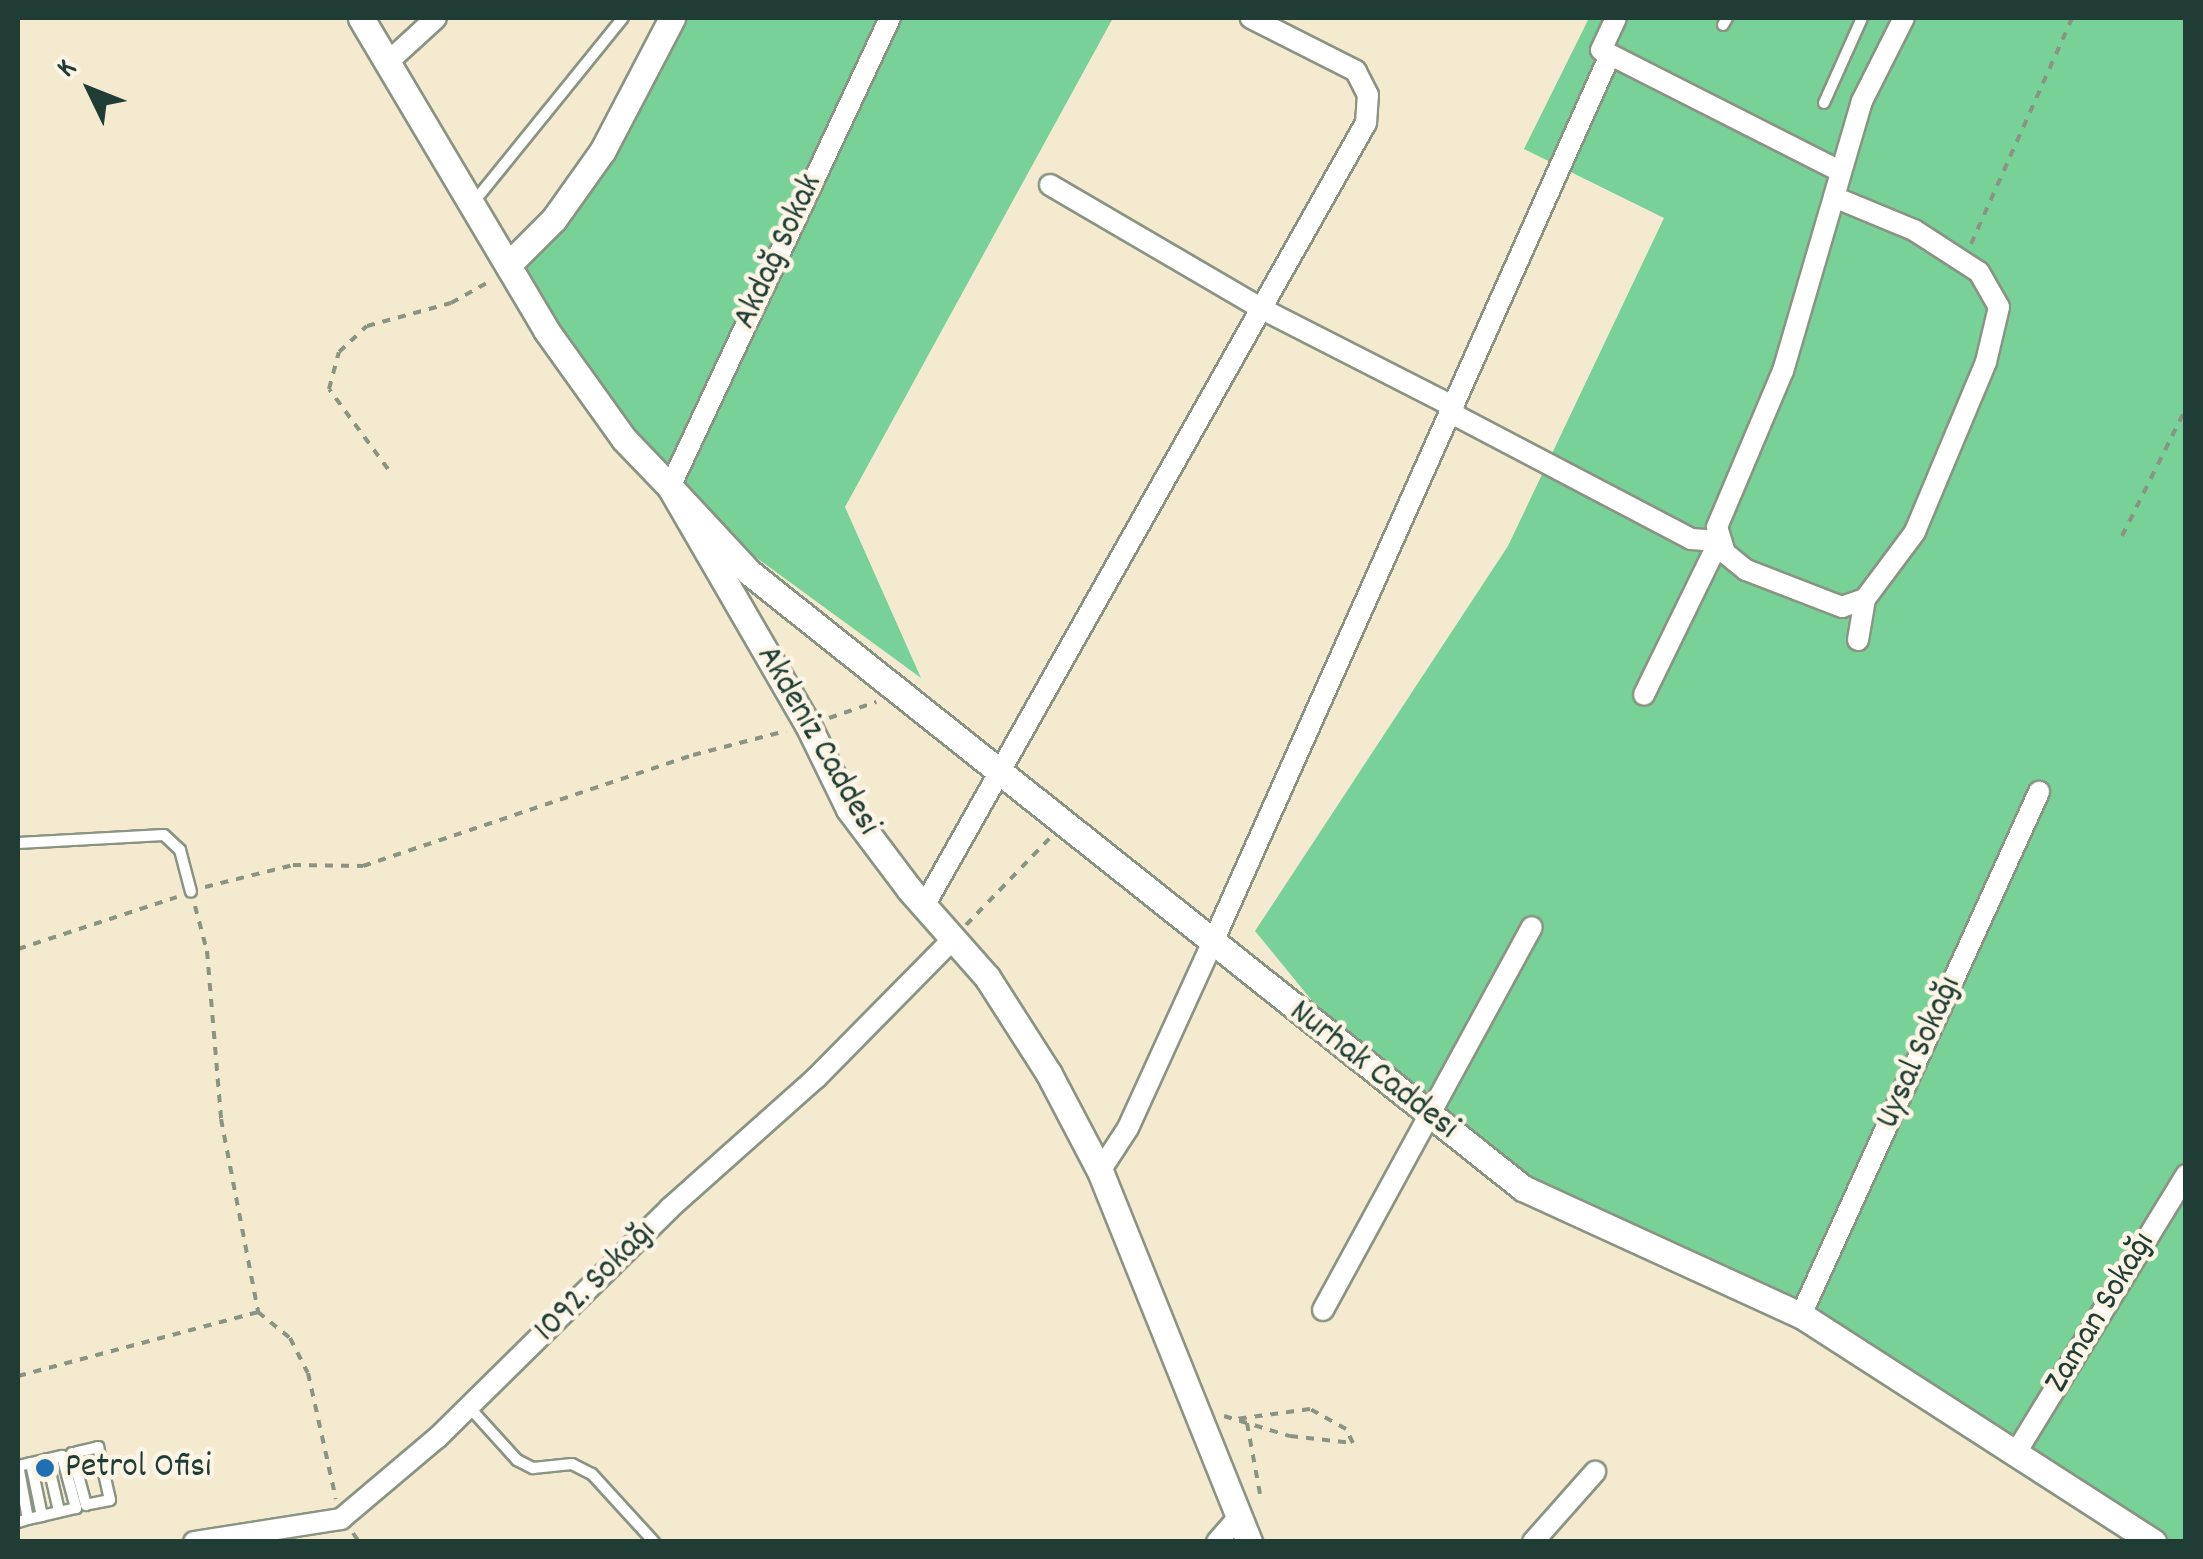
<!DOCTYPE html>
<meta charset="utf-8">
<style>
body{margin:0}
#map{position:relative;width:2203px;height:1559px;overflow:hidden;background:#f3ead0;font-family:Dekko,sans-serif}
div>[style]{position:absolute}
.green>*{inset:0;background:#78d197}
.path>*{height:4px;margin-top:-2px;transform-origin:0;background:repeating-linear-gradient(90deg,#899482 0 8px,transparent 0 16px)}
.roads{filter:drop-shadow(2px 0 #899482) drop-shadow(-2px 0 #899482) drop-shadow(0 2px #899482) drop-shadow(0 -2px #899482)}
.service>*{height:10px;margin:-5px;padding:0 5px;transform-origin:5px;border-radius:5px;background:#fff}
.minor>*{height:20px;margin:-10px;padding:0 10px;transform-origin:10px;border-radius:10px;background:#fff}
.tertiary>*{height:25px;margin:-12.5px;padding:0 12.5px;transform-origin:12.5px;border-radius:12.5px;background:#fff}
.dots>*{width:28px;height:28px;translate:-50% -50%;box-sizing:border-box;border:5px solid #fcf5e5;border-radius:50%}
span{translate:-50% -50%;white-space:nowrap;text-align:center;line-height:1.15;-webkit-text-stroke:9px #fcf5e5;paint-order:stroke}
.street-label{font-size:35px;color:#1f3d34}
.poi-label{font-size:35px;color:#1f3d34}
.left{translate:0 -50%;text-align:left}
.frame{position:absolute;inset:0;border:20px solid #1f3d34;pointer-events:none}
.north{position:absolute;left:40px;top:40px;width:100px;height:100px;-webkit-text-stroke:8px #fcf5e5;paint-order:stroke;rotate:313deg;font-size:28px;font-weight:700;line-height:40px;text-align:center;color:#1f3d34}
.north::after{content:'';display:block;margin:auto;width:35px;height:45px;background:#1f3d34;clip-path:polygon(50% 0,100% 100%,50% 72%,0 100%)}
</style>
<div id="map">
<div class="green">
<i style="clip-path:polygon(670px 18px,1113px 18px,845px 507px,921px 678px,668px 493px,508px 267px,544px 233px)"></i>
<i style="clip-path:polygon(1589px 18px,2185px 18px,2185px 1541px,2166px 1541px,1816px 1323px,1569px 1211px,1322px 1013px,1255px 931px,1508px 546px,1664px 218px,1524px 149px)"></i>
</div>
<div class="path">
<i style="left:1971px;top:244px;width:248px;rotate:-65.9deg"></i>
<i style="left:388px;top:469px;width:99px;rotate:-126.4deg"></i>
<i style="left:329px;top:389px;width:38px;rotate:-75deg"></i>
<i style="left:339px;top:352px;width:38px;rotate:-43deg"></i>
<i style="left:367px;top:326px;width:87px;rotate:-15.3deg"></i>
<i style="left:451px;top:303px;width:45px;rotate:-29.4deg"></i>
<i style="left:2122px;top:536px;width:143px;rotate:-63.4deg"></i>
<i style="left:829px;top:718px;width:50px;rotate:-18.8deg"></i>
<i style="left:205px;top:887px;width:91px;rotate:-14deg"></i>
<i style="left:293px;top:865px;width:70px;rotate:0.8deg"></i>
<i style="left:363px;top:866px;width:348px;rotate:-18.6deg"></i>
<i style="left:693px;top:755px;width:96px;rotate:-14.5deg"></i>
<i style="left:195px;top:906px;width:47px;rotate:75.1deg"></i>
<i style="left:207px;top:951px;width:169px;rotate:85.2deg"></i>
<i style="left:221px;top:1119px;width:197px;rotate:79.1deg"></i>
<i style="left:258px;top:1312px;width:41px;rotate:39.1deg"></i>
<i style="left:290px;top:1338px;width:39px;rotate:63deg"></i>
<i style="left:308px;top:1373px;width:129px;rotate:77.5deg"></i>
<i style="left:966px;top:925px;width:121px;rotate:-46deg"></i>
<i style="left:18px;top:949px;width:167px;rotate:-18.1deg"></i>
<i style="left:18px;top:1376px;width:248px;rotate:-14.9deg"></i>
<i style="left:1224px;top:1416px;width:69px;rotate:16.9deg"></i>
<i style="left:1290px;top:1436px;width:63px;rotate:6.3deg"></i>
<i style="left:1353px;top:1443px;width:16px;rotate:-117deg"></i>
<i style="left:1346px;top:1429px;width:41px;rotate:-150.9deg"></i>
<i style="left:1310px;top:1409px;width:75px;rotate:172.3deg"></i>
<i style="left:1247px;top:1423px;width:72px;rotate:79.6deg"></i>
<i style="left:353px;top:1533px;width:11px;rotate:56deg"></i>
</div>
<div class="roads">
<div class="service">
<i style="left:1723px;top:25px;width:8px;rotate:-60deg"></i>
<i style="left:1824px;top:103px;width:93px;rotate:-65.9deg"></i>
<i style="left:473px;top:203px;width:238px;rotate:-51deg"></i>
<i style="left:18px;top:843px;width:146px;rotate:-3.1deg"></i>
<i style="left:164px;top:835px;width:22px;rotate:43deg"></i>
<i style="left:180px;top:850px;width:43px;rotate:75.3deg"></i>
<i style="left:469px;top:1407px;width:72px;rotate:47.8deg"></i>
<i style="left:517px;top:1460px;width:18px;rotate:27deg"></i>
<i style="left:533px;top:1468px;width:39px;rotate:-6deg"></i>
<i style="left:572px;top:1464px;width:22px;rotate:27deg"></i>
<i style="left:592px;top:1474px;width:92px;rotate:47.6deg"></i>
<i style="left:77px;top:1452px;width:22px;rotate:-13deg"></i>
<i style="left:98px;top:1447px;width:54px;rotate:77.2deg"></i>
<i style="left:110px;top:1500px;width:20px;rotate:169deg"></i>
<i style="left:72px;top:1453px;width:54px;rotate:74.9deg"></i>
<i style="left:47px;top:1459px;width:53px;rotate:77deg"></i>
<i style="left:31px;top:1463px;width:32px;rotate:-13deg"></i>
<i style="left:62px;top:1456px;width:54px;rotate:74.9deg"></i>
<i style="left:76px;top:1508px;width:35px;rotate:167deg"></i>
<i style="left:18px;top:1465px;width:55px;rotate:79.5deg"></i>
<i style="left:28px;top:1519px;width:10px;rotate:163deg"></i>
<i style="left:18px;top:1466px;width:13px;rotate:-13deg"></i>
<i style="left:31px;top:1463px;width:54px;rotate:78.3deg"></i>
<i style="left:42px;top:1516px;width:14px;rotate:168deg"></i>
</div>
<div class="minor">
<i style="left:1616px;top:18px;width:35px;rotate:115deg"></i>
<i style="left:1601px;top:50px;width:269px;rotate:26.9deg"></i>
<i style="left:388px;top:62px;width:65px;rotate:-42.5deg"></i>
<i style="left:1050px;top:185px;width:248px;rotate:30.3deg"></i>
<i style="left:1264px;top:310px;width:213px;rotate:27deg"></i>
<i style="left:1834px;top:197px;width:87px;rotate:22.4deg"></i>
<i style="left:1914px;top:230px;width:77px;rotate:32.9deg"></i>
<i style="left:1979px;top:272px;width:40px;rotate:60.3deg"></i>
<i style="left:1999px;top:307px;width:57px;rotate:103.3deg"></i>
<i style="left:1986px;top:362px;width:184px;rotate:112.7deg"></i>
<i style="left:1915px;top:532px;width:84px;rotate:126.7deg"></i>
<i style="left:1865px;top:599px;width:24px;rotate:161deg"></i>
<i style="left:1842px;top:607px;width:103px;rotate:-158.9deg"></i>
<i style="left:1746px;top:570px;width:27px;rotate:-141deg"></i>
<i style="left:1725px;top:553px;width:27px;rotate:-107deg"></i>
<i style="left:1717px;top:527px;width:169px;rotate:-67.1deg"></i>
<i style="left:1783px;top:371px;width:281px;rotate:-73.7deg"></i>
<i style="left:1862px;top:101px;width:93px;rotate:-63.2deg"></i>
<i style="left:1451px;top:413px;width:271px;rotate:27.7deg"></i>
<i style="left:1691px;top:539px;width:28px;rotate:4deg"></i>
<i style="left:1719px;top:541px;width:171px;rotate:116deg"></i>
<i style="left:670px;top:487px;width:518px;rotate:-64.87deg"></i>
<i style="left:1858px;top:640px;width:42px;rotate:-80.3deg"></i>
<i style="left:924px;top:906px;width:899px;rotate:-60.56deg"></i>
<i style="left:1366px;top:123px;width:28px;rotate:-86deg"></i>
<i style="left:1368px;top:95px;width:27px;rotate:-117deg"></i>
<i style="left:1356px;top:71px;width:118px;rotate:-153.2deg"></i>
<i style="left:1100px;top:1171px;width:51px;rotate:-56.9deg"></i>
<i style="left:1128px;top:1128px;width:202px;rotate:-65.5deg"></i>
<i style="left:1212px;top:944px;width:974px;rotate:-65.88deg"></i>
<i style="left:1323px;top:1310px;width:436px;rotate:-61.4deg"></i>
<i style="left:1801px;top:1315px;width:575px;rotate:-65.53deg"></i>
<i style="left:2017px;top:1451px;width:324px;rotate:-58.5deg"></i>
<i style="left:194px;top:1542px;width:149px;rotate:-8.9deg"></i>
<i style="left:341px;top:1519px;width:126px;rotate:-40.2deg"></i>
<i style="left:437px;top:1438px;width:327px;rotate:-44.6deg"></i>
<i style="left:670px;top:1208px;width:195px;rotate:-41.7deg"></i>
<i style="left:816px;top:1078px;width:195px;rotate:-45.4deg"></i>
<i style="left:1217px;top:1542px;width:30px;rotate:-49deg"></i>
<i style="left:1533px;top:1542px;width:94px;rotate:-48.5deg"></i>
</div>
<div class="tertiary">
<i style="left:361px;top:18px;width:363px;rotate:59.3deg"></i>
<i style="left:546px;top:330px;width:134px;rotate:54.4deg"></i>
<i style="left:624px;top:439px;width:66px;rotate:46.2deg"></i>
<i style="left:670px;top:487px;width:275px;rotate:59.9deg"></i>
<i style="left:808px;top:725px;width:93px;rotate:64deg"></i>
<i style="left:849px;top:809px;width:101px;rotate:53deg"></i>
<i style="left:910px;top:890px;width:116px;rotate:48.5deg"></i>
<i style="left:987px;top:977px;width:115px;rotate:57.4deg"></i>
<i style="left:1049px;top:1074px;width:110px;rotate:62.3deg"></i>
<i style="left:1100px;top:1171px;width:400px;rotate:68.1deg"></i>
<i style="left:508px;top:265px;width:65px;rotate:-45deg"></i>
<i style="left:554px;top:219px;width:85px;rotate:-54.6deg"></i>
<i style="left:603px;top:150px;width:149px;rotate:-62.4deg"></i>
<i style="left:670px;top:487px;width:117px;rotate:47.1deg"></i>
<i style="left:750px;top:573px;width:988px;rotate:38.51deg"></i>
<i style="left:1523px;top:1188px;width:306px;rotate:24.6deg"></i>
<i style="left:1801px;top:1315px;width:419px;rotate:32.8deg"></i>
</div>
</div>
<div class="dots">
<i style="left:45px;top:1468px;background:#1f6fb2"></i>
</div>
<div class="street-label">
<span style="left:779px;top:252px;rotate:-65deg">Akdağ Sokak</span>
<span style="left:817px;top:741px;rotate:60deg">Akdeniz Caddesi</span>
<span style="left:1920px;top:1053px;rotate:-66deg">Uysal Sokağı</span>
<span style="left:1373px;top:1071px;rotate:38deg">Nurhak Caddesi</span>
<span style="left:596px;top:1282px;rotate:-45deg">1092. Sokağı</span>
<span style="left:2101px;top:1313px;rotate:-59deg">Zaman Sokağı</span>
</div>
<div class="poi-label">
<span class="left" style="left:65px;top:1468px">Petrol Ofisi</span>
</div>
<div class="frame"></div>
<div class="north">K</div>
</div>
